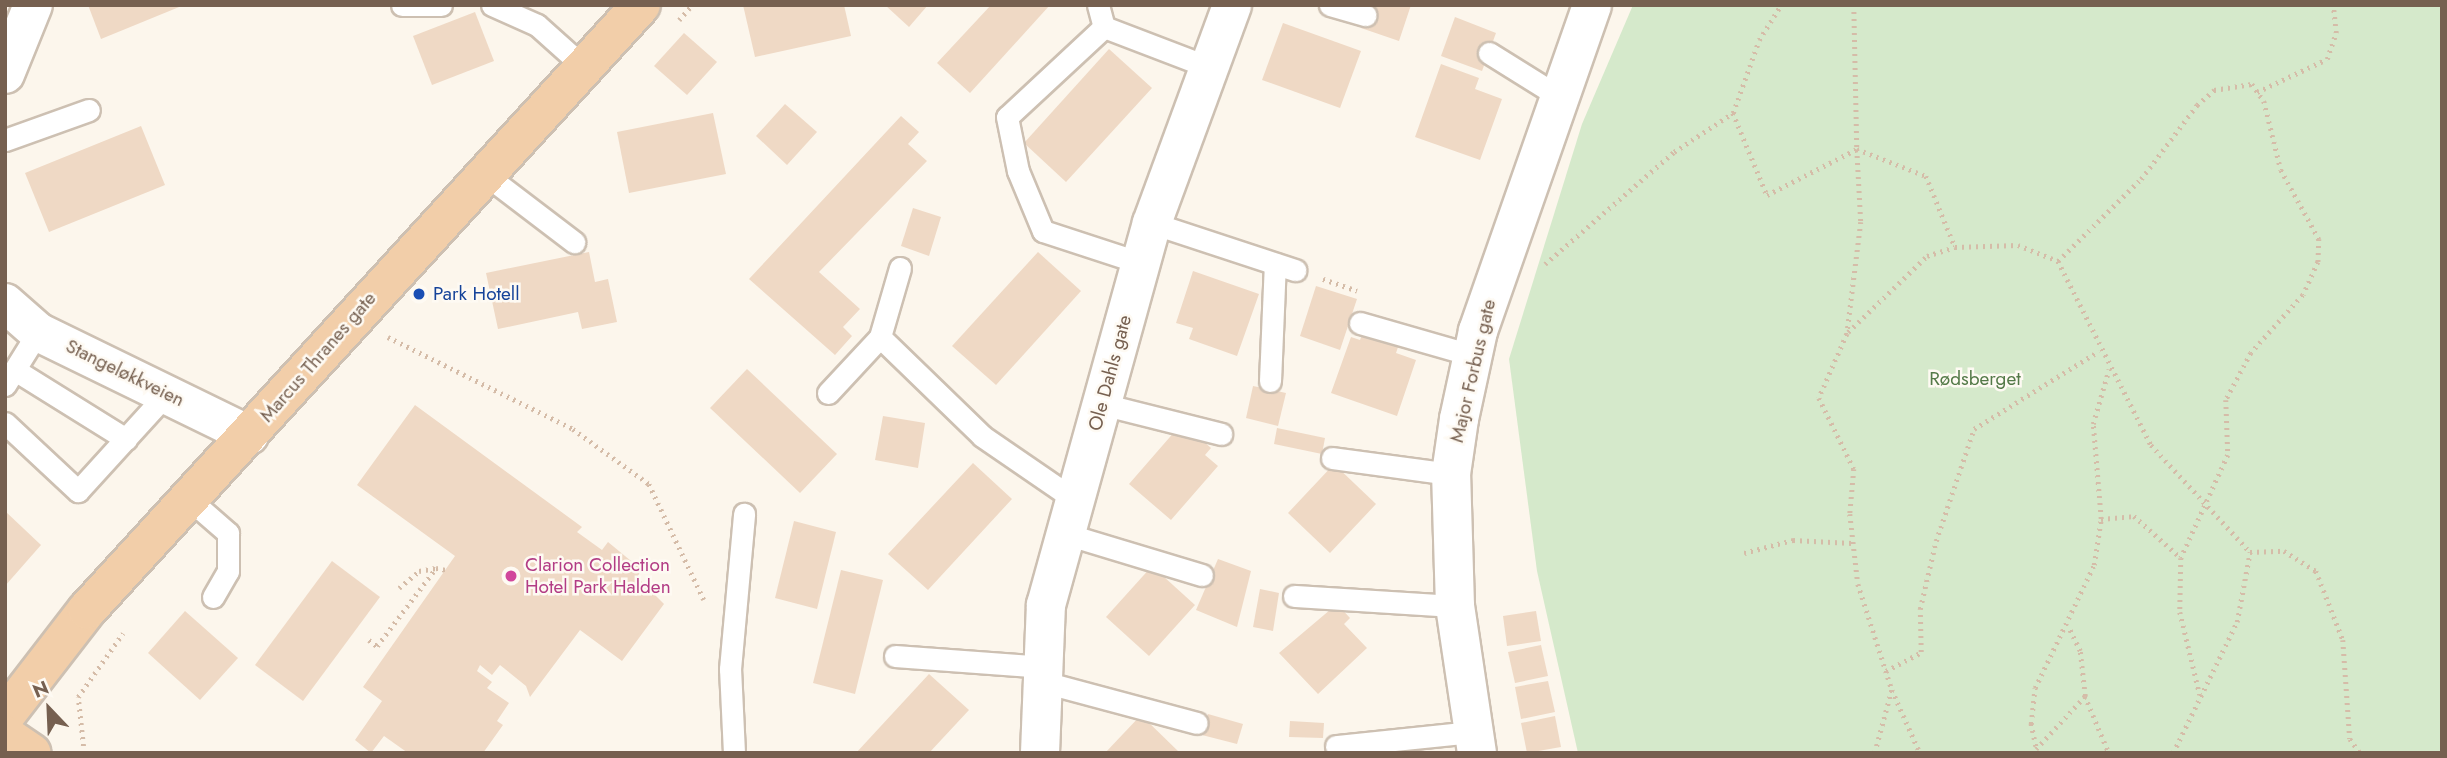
<!DOCTYPE html>
<meta charset="utf-8">
<style>
body{margin:0}
#map{position:relative;width:2447px;height:758px;overflow:hidden;background:#fcf6ec;font-family:Jost,sans-serif}
div>[style]{position:absolute}
.green>*{inset:0;background:#d5e9cb}
.building>*{inset:0;background:#efd9c5}
.path>*{height:4.5px;margin-top:-2.25px;transform-origin:0;background:repeating-linear-gradient(90deg,#d5bca8 0 2px,transparent 0 7px)}
.roads{filter:drop-shadow(2px 0 #cdc0b2) drop-shadow(-2px 0 #cdc0b2) drop-shadow(0 2px #cdc0b2) drop-shadow(0 -2px #cdc0b2)}
.service>*{height:21px;margin:-10.5px;padding:0 10.5px;transform-origin:10.5px;border-radius:10.5px;background:#fff}
.minor>*{height:38px;margin:-19px;padding:0 19px;transform-origin:19px;border-radius:19px;background:#fff}
.trunk>*{height:38px;margin:-19px;padding:0 19px;transform-origin:19px;border-radius:19px;background:#f2cea9}
.dots>*{width:19px;height:19px;translate:-50% -50%;box-sizing:border-box;border:4px solid #fefaf3;border-radius:50%}
span{translate:-50% -50%;white-space:nowrap;text-align:center;line-height:1.15;-webkit-text-stroke:5px #fefaf3;paint-order:stroke}
.transit-label{font-size:19px;color:#164399}
.left{translate:0 -50%;text-align:left}
.street-label{font-size:19px;color:#766050}
.park-label{font-size:19px;color:#547a48}
.hotel-label{font-size:19px;color:#b23c85}
.frame{position:absolute;inset:0;border:7px solid #766050;pointer-events:none}
.north{position:absolute;left:14px;top:674px;width:70px;height:70px;-webkit-text-stroke:5px #fefaf3;paint-order:stroke;rotate:337deg;font-size:19px;font-weight:700;line-height:28px;text-align:center;color:#766050}
.north::after{content:'';display:block;margin:auto;width:24px;height:32px;background:#766050;clip-path:polygon(50% 0,100% 100%,50% 72%,0 100%)}
</style>
<div id="map">
<div class="green">
<i style="clip-path:polygon(1633px 5px,2442px 5px,2442px 753px,1578px 753px,1537px 571px,1509px 359px,1582px 124px)"></i>
</div>
<div class="building">
<i style="clip-path:polygon(88px 5px,184px 5px,101px 39px)"></i>
<i style="clip-path:polygon(743px 5px,844px 5px,851px 36px,755px 57px)"></i>
<i style="clip-path:polygon(885px 5px,928px 5px,909px 27px)"></i>
<i style="clip-path:polygon(991px 5px,1050px 5px,970px 93px,937px 63px)"></i>
<i style="clip-path:polygon(1369px 5px,1411px 5px,1399px 41px,1361px 28px)"></i>
<i style="clip-path:polygon(475px 12px,494px 61px,432px 85px,413px 36px)"></i>
<i style="clip-path:polygon(1455px 17px,1496px 33px,1482px 71px,1441px 56px)"></i>
<i style="clip-path:polygon(1283px 23px,1361px 51px,1340px 108px,1262px 80px)"></i>
<i style="clip-path:polygon(684px 33px,717px 62px,687px 95px,654px 66px)"></i>
<i style="clip-path:polygon(1109px 49px,1152px 88px,1066px 182px,1024px 143px)"></i>
<i style="clip-path:polygon(1441px 64px,1479px 78px,1475px 89px,1502px 99px,1480px 160px,1415px 137px)"></i>
<i style="clip-path:polygon(785px 104px,817px 132px,787px 165px,756px 136px)"></i>
<i style="clip-path:polygon(713px 113px,726px 174px,629px 193px,617px 132px)"></i>
<i style="clip-path:polygon(901px 116px,919px 132px,908px 144px,927px 161px,819px 272px,860px 309px,843px 327px,852px 336px,835px 355px,749px 279px)"></i>
<i style="clip-path:polygon(141px 126px,165px 185px,49px 232px,25px 173px)"></i>
<i style="clip-path:polygon(913px 208px,941px 217px,929px 256px,901px 246px)"></i>
<i style="clip-path:polygon(589px 252px,595px 282px,608px 279px,617px 322px,582px 329px,578px 312px,498px 329px,486px 273px)"></i>
<i style="clip-path:polygon(1038px 252px,1081px 291px,996px 385px,952px 346px)"></i>
<i style="clip-path:polygon(1193px 271px,1259px 294px,1237px 356px,1189px 339px,1193px 328px,1176px 323px)"></i>
<i style="clip-path:polygon(1316px 286px,1357px 299px,1340px 350px,1300px 336px)"></i>
<i style="clip-path:polygon(1363px 332px,1399px 344px,1396px 353px,1416px 360px,1397px 416px,1331px 393px,1351px 337px,1360px 340px)"></i>
<i style="clip-path:polygon(747px 369px,837px 454px,800px 493px,710px 408px)"></i>
<i style="clip-path:polygon(1253px 386px,1286px 393px,1278px 426px,1246px 418px)"></i>
<i style="clip-path:polygon(415px 405px,582px 527px,577px 532px,602px 550px,608px 542px,642px 570px,637px 577px,664px 604px,622px 661px,580px 630px,530px 697px,526px 686px,500px 665px,492px 675px,480px 665px,477px 671px,492px 682px,487px 688px,509px 703px,497px 721px,503px 725px,483px 753px,408px 753px,384px 736px,371px 753px,355px 740px,382px 701px,363px 687px,455px 556px,357px 485px)"></i>
<i style="clip-path:polygon(883px 416px,925px 423px,918px 468px,875px 460px)"></i>
<i style="clip-path:polygon(1277px 428px,1325px 438px,1322px 454px,1274px 444px)"></i>
<i style="clip-path:polygon(1190px 429px,1211px 448px,1205px 455px,1218px 466px,1171px 520px,1129px 484px,1176px 430px,1184px 437px)"></i>
<i style="clip-path:polygon(973px 463px,1012px 499px,928px 590px,888px 554px)"></i>
<i style="clip-path:polygon(1334px 464px,1376px 504px,1330px 553px,1288px 513px)"></i>
<i style="clip-path:polygon(5px 511px,41px 545px,5px 586px)"></i>
<i style="clip-path:polygon(794px 521px,836px 532px,817px 609px,775px 598px)"></i>
<i style="clip-path:polygon(1218px 559px,1251px 571px,1237px 627px,1196px 610px)"></i>
<i style="clip-path:polygon(332px 561px,380px 597px,303px 701px,255px 665px)"></i>
<i style="clip-path:polygon(1152px 566px,1195px 605px,1149px 656px,1106px 617px)"></i>
<i style="clip-path:polygon(841px 570px,883px 580px,855px 694px,813px 683px)"></i>
<i style="clip-path:polygon(1260px 589px,1279px 593px,1273px 631px,1253px 627px)"></i>
<i style="clip-path:polygon(1337px 604px,1350px 618px,1344px 624px,1367px 648px,1318px 694px,1279px 653px)"></i>
<i style="clip-path:polygon(185px 611px,238px 658px,200px 700px,148px 653px)"></i>
<i style="clip-path:polygon(1536px 611px,1541px 641px,1507px 646px,1503px 616px)"></i>
<i style="clip-path:polygon(1541px 645px,1548px 676px,1515px 683px,1508px 652px)"></i>
<i style="clip-path:polygon(929px 674px,969px 710px,929px 753px,856px 753px)"></i>
<i style="clip-path:polygon(1548px 681px,1555px 712px,1521px 719px,1515px 687px)"></i>
<i style="clip-path:polygon(1208px 714px,1243px 724px,1237px 744px,1202px 735px)"></i>
<i style="clip-path:polygon(1141px 715px,1180px 753px,1105px 753px)"></i>
<i style="clip-path:polygon(1555px 716px,1561px 747px,1527px 753px,1521px 723px)"></i>
<i style="clip-path:polygon(1290px 721px,1324px 723px,1323px 738px,1289px 737px)"></i>
</div>
<div class="path">
<i style="left:1854px;top:5px;width:144px;rotate:88.8deg"></i>
<i style="left:1857px;top:149px;width:74px;rotate:21.4deg"></i>
<i style="left:1926px;top:176px;width:77px;rotate:67.8deg"></i>
<i style="left:679px;top:20px;width:20px;rotate:-49deg"></i>
<i style="left:2257px;top:92px;width:77px;rotate:-25.2deg"></i>
<i style="left:2327px;top:59px;width:28px;rotate:-71deg"></i>
<i style="left:2336px;top:33px;width:28px;rotate:-96deg"></i>
<i style="left:1733px;top:113px;width:77px;rotate:-70.4deg"></i>
<i style="left:1759px;top:40px;width:41px;rotate:-57.8deg"></i>
<i style="left:2058px;top:261px;width:117px;rotate:-44.7deg"></i>
<i style="left:2141px;top:179px;width:93px;rotate:-52.9deg"></i>
<i style="left:2197px;top:105px;width:23px;rotate:-41deg"></i>
<i style="left:2214px;top:90px;width:38px;rotate:-9deg"></i>
<i style="left:2252px;top:84px;width:21px;rotate:55deg"></i>
<i style="left:2264px;top:101px;width:71px;rotate:76.2deg"></i>
<i style="left:2281px;top:170px;width:79px;rotate:61.2deg"></i>
<i style="left:2319px;top:239px;width:23px;rotate:92deg"></i>
<i style="left:2318px;top:262px;width:36px;rotate:114deg"></i>
<i style="left:2303px;top:295px;width:78px;rotate:131.9deg"></i>
<i style="left:2251px;top:353px;width:53px;rotate:118deg"></i>
<i style="left:2226px;top:400px;width:55px;rotate:87.9deg"></i>
<i style="left:2228px;top:455px;width:113px;rotate:114.5deg"></i>
<i style="left:2181px;top:558px;width:54px;rotate:91.1deg"></i>
<i style="left:2180px;top:612px;width:85px;rotate:76.5deg"></i>
<i style="left:1545px;top:264px;width:171px;rotate:-41deg"></i>
<i style="left:1674px;top:152px;width:71px;rotate:-33.5deg"></i>
<i style="left:1733px;top:113px;width:89px;rotate:67.5deg"></i>
<i style="left:1767px;top:195px;width:101px;rotate:-27.1deg"></i>
<i style="left:1857px;top:149px;width:73px;rotate:86.9deg"></i>
<i style="left:1861px;top:222px;width:113px;rotate:97.1deg"></i>
<i style="left:1847px;top:334px;width:70px;rotate:113.6deg"></i>
<i style="left:1819px;top:398px;width:79px;rotate:63.8deg"></i>
<i style="left:1854px;top:469px;width:45px;rotate:95.1deg"></i>
<i style="left:1850px;top:514px;width:70px;rotate:83.5deg"></i>
<i style="left:1858px;top:584px;width:111px;rotate:72.2deg"></i>
<i style="left:1892px;top:690px;width:65px;rotate:105.1deg"></i>
<i style="left:1323px;top:279px;width:36px;rotate:19deg"></i>
<i style="left:1848px;top:332px;width:110px;rotate:-43.9deg"></i>
<i style="left:1927px;top:256px;width:29px;rotate:-18deg"></i>
<i style="left:1955px;top:247px;width:63px;rotate:-1.8deg"></i>
<i style="left:2018px;top:245px;width:43px;rotate:21.8deg"></i>
<i style="left:2058px;top:261px;width:206px;rotate:63.2deg"></i>
<i style="left:2151px;top:445px;width:146px;rotate:47.2deg"></i>
<i style="left:2250px;top:552px;width:34px;rotate:-2deg"></i>
<i style="left:2284px;top:551px;width:38px;rotate:32deg"></i>
<i style="left:2316px;top:571px;width:74px;rotate:68.6deg"></i>
<i style="left:2343px;top:640px;width:99px;rotate:86deg"></i>
<i style="left:2350px;top:739px;width:17px;rotate:54deg"></i>
<i style="left:388px;top:337px;width:207px;rotate:26.4deg"></i>
<i style="left:573px;top:429px;width:94px;rotate:35.9deg"></i>
<i style="left:649px;top:484px;width:128px;rotate:64.6deg"></i>
<i style="left:2101px;top:519px;width:33px;rotate:-5deg"></i>
<i style="left:2134px;top:516px;width:63px;rotate:41.8deg"></i>
<i style="left:1744px;top:553px;width:51px;rotate:-14.9deg"></i>
<i style="left:1793px;top:540px;width:59px;rotate:2.9deg"></i>
<i style="left:399px;top:588px;width:26px;rotate:-40deg"></i>
<i style="left:419px;top:571px;width:17px;rotate:-10deg"></i>
<i style="left:369px;top:640px;width:10px;rotate:37deg"></i>
<i style="left:377px;top:646px;width:98px;rotate:-52.9deg"></i>
<i style="left:436px;top:568px;width:10px;rotate:11deg"></i>
<i style="left:1886px;top:671px;width:40px;rotate:-28deg"></i>
<i style="left:1921px;top:652px;width:43px;rotate:-91.3deg"></i>
<i style="left:1920px;top:609px;width:70px;rotate:-76.8deg"></i>
<i style="left:1936px;top:541px;width:118px;rotate:-71.3deg"></i>
<i style="left:1974px;top:429px;width:147px;rotate:-32deg"></i>
<i style="left:1892px;top:690px;width:69px;rotate:66deg"></i>
<i style="left:2085px;top:696px;width:62px;rotate:67.2deg"></i>
<i style="left:2036px;top:749px;width:72px;rotate:-47.2deg"></i>
<i style="left:2085px;top:696px;width:45px;rotate:-96.3deg"></i>
<i style="left:2080px;top:651px;width:25px;rotate:-116deg"></i>
<i style="left:84px;top:753px;width:56px;rotate:-96.1deg"></i>
<i style="left:78px;top:697px;width:78px;rotate:-54.9deg"></i>
<i style="left:2037px;top:753px;width:30px;rotate:-102deg"></i>
<i style="left:2031px;top:724px;width:36px;rotate:-84deg"></i>
<i style="left:2035px;top:688px;width:136px;rotate:-64.4deg"></i>
<i style="left:2094px;top:565px;width:47px;rotate:-81.3deg"></i>
<i style="left:2101px;top:519px;width:95px;rotate:-94.8deg"></i>
<i style="left:2093px;top:424px;width:57px;rotate:-73.8deg"></i>
<i style="left:2173px;top:753px;width:146px;rotate:-64deg"></i>
<i style="left:2237px;top:622px;width:71px;rotate:-79.5deg"></i>
</div>
<div class="roads">
<div class="service">
<i style="left:402px;top:5px;width:39px"></i>
<i style="left:492px;top:5px;width:49px;rotate:24deg"></i>
<i style="left:537px;top:25px;width:63px;rotate:41.8deg"></i>
<i style="left:1098px;top:5px;width:23px;rotate:75deg"></i>
<i style="left:1104px;top:27px;width:112px;rotate:20.9deg"></i>
<i style="left:1330px;top:5px;width:37px;rotate:16deg"></i>
<i style="left:1104px;top:27px;width:132px;rotate:137.1deg"></i>
<i style="left:1007px;top:117px;width:55px;rotate:78.5deg"></i>
<i style="left:1018px;top:171px;width:65px;rotate:67.4deg"></i>
<i style="left:1043px;top:231px;width:103px;rotate:18.1deg"></i>
<i style="left:1489px;top:53px;width:81px;rotate:31.9deg"></i>
<i style="left:5px;top:140px;width:89px;rotate:-19.7deg"></i>
<i style="left:486px;top:175px;width:111px;rotate:37.3deg"></i>
<i style="left:1152px;top:223px;width:151px;rotate:18.2deg"></i>
<i style="left:900px;top:268px;width:72px;rotate:106.2deg"></i>
<i style="left:880px;top:337px;width:142px;rotate:44.1deg"></i>
<i style="left:982px;top:436px;width:113px;rotate:34.5deg"></i>
<i style="left:1360px;top:323px;width:120px;rotate:16deg"></i>
<i style="left:15px;top:370px;width:131px;rotate:31.9deg"></i>
<i style="left:1270px;top:381px;width:117px;rotate:-87.6deg"></i>
<i style="left:5px;top:385px;width:62px;rotate:-58.1deg"></i>
<i style="left:828px;top:393px;width:76px;rotate:-47.1deg"></i>
<i style="left:1102px;top:404px;width:123px;rotate:14.1deg"></i>
<i style="left:5px;top:423px;width:100px;rotate:43deg"></i>
<i style="left:78px;top:491px;width:134px;rotate:-47.7deg"></i>
<i style="left:1332px;top:458px;width:120px;rotate:7.7deg"></i>
<i style="left:189px;top:499px;width:52px;rotate:41.1deg"></i>
<i style="left:228px;top:533px;width:38px;rotate:90deg"></i>
<i style="left:228px;top:571px;width:30px;rotate:120deg"></i>
<i style="left:1066px;top:534px;width:142px;rotate:16.8deg"></i>
<i style="left:1294px;top:596px;width:161px;rotate:3.6deg"></i>
<i style="left:895px;top:656px;width:150px;rotate:4.2deg"></i>
<i style="left:1044px;top:682px;width:158px;rotate:15deg"></i>
<i style="left:1336px;top:746px;width:136px;rotate:-5.9deg"></i>
<i style="left:734px;top:753px;width:84px;rotate:-92.7deg"></i>
<i style="left:730px;top:669px;width:156px;rotate:-84.8deg"></i>
</div>
<div class="minor">
<i style="left:5px;top:74px;width:74px;rotate:-67.9deg"></i>
<i style="left:5px;top:303px;width:44px;rotate:41.3deg"></i>
<i style="left:38px;top:332px;width:235px;rotate:26deg"></i>
<i style="left:1040px;top:753px;width:148px;rotate:-87.7deg"></i>
<i style="left:1046px;top:605px;width:396px;rotate:-74.5deg"></i>
<i style="left:1152px;top:223px;width:232px;rotate:-69.8deg"></i>
<i style="left:1477px;top:753px;width:149px;rotate:-98.5deg"></i>
<i style="left:1455px;top:606px;width:132px;rotate:-91.7deg"></i>
<i style="left:1451px;top:474px;width:56px;rotate:-81.7deg"></i>
<i style="left:1459px;top:419px;width:90px;rotate:-77.8deg"></i>
<i style="left:1478px;top:331px;width:345px;rotate:-70.7deg"></i>
</div>
<div class="trunk">
<i style="left:5px;top:716px;width:134px;rotate:-52.3deg"></i>
<i style="left:87px;top:610px;width:820px;rotate:-47.52deg"></i>
<i style="left:5px;top:735px;width:32px;rotate:34deg"></i>
</div>
</div>
<div class="dots">
<i style="left:419px;top:294px;background:#1a4fb4"></i>
<i style="left:511px;top:576px;background:#d1479c"></i>
</div>
<div class="transit-label">
<span class="left" style="left:433px;top:294px">Park Hotell</span>
</div>
<div class="street-label">
<span style="left:318px;top:357px;rotate:-49deg">Marcus Thranes gate</span>
<span style="left:1473px;top:371px;rotate:-77deg">Major Forbus gate</span>
<span style="left:125px;top:373px;rotate:26deg">Stangeløkkveien</span>
<span style="left:1110px;top:373px;rotate:-75deg">Ole Dahls gate</span>
</div>
<div class="park-label">
<span style="left:1975px;top:379px">Rødsberget</span>
</div>
<div class="hotel-label">
<span class="left" style="left:525px;top:576px">Clarion Collection<br>Hotel Park Halden</span>
</div>
<div class="frame"></div>
<div class="north">N</div>
</div>
